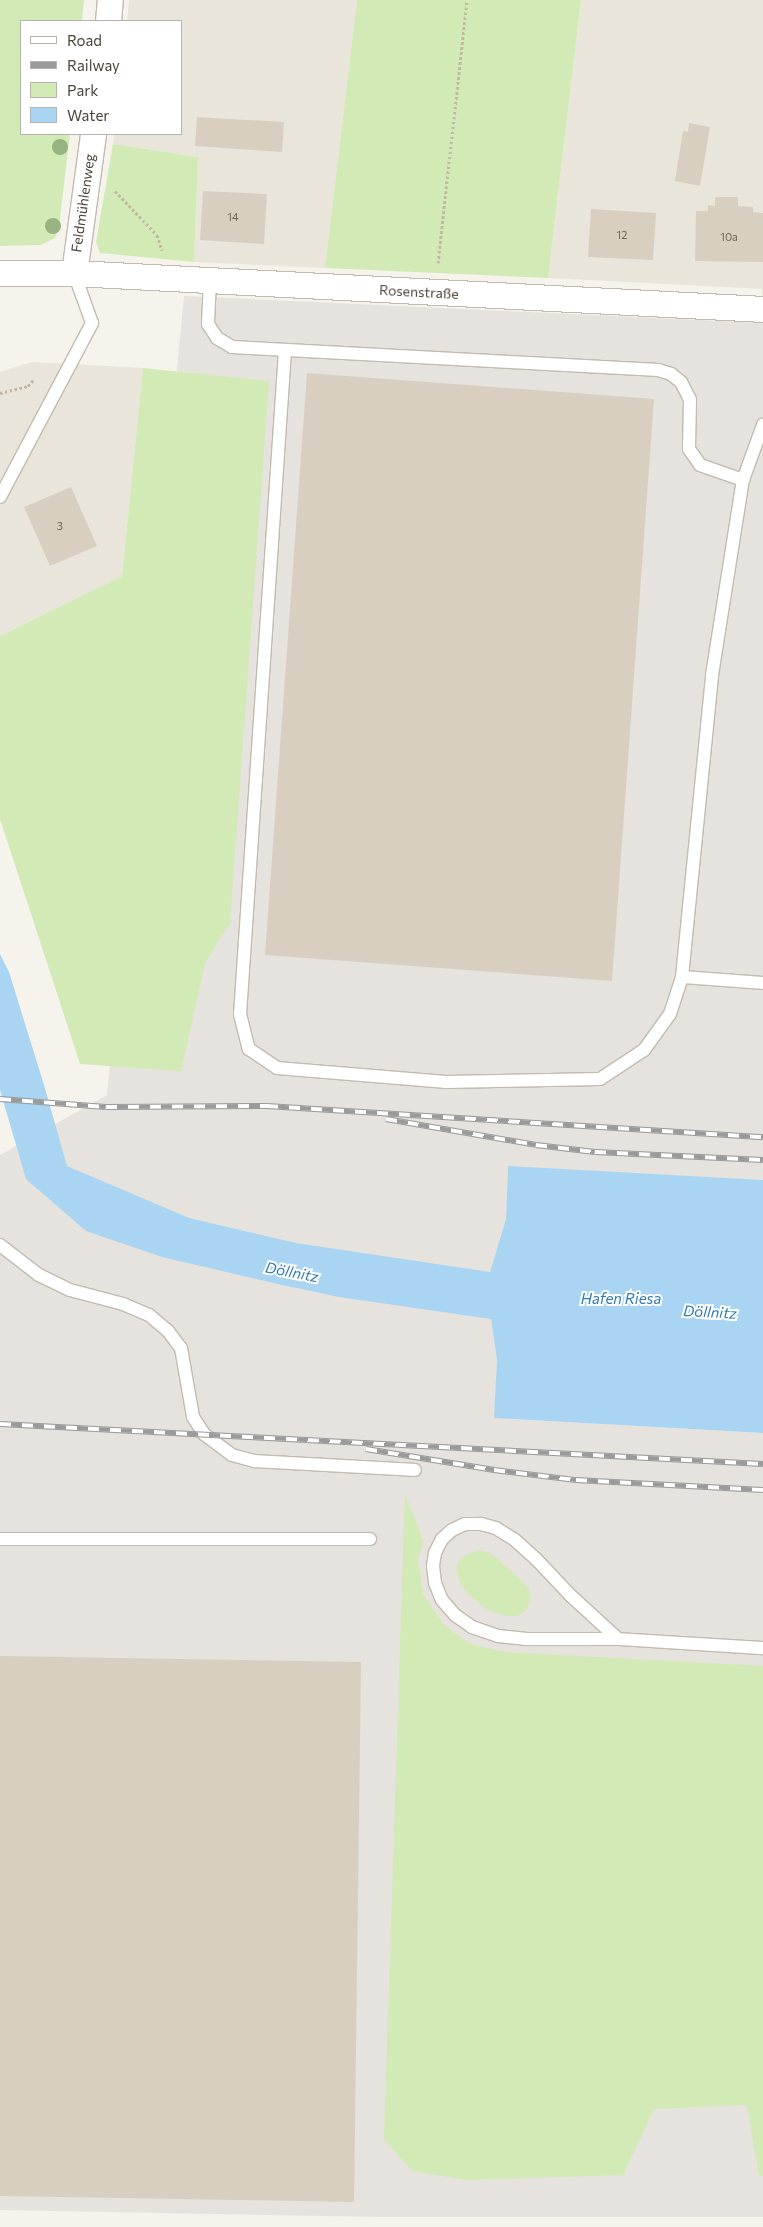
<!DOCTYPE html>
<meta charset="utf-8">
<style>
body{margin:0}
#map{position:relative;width:763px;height:2227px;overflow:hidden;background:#f6f3ec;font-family:Commissioner,sans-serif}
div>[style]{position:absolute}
.residential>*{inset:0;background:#eae5da}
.industrial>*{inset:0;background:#e6e2dd}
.green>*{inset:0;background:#d2eab5}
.water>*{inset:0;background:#a9d4f2}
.building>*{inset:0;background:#d8cfc1}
.path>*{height:3px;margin-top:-1.5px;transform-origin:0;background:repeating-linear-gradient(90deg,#c4b79f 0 2.5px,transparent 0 5px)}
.roads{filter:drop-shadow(1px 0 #c2bbae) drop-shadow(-1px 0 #c2bbae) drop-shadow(0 1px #c2bbae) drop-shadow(0 -1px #c2bbae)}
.lane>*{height:12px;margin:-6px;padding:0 6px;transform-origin:6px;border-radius:6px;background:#fff}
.street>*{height:25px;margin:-12.5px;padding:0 12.5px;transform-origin:12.5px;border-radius:12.5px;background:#fff}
.rail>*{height:5.5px;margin-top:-2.75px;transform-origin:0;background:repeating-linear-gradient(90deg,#fff 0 11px,#9a9a9a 0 22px);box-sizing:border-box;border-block:1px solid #9a9a9a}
.trees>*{width:16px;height:16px;margin:-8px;border-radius:50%;background:#97b381}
span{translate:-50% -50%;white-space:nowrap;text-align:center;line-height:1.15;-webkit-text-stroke:4px #fff;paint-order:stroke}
.number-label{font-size:11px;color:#6e675b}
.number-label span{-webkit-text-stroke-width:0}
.street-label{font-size:14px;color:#4b4439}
.water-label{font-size:15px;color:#2e7ab2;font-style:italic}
.legend{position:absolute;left:20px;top:20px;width:162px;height:115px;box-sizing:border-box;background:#fff;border:1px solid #b7b4b0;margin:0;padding:6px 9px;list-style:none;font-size:15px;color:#4b4439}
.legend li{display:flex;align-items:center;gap:10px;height:25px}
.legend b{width:25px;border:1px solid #b7b4b0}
</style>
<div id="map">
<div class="residential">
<i style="clip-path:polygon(129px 0,357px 0,325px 268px,194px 262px,198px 157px,113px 144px,114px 134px,181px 134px,181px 21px,127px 21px)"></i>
<i style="clip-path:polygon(581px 0,763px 0,763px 323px,762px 289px,548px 278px)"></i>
<i style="clip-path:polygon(32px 362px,143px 368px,122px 576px,0 636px,0 372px)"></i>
</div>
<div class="industrial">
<i style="clip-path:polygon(184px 296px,763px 323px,763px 1180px,508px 1167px,506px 1219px,490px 1272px,491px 1319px,497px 1360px,495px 1418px,763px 1433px,763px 2217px,382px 2217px,0 2210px,0 1155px,107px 1095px)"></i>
</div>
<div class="green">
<i style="clip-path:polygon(0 0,84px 0,82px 21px,21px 21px,21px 134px,70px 134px,59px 227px,55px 238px,41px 245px,0 246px)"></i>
<i style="clip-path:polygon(357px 0,581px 0,548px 278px,325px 268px)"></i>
<i style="clip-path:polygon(113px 144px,198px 157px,194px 262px,100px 253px,96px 242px)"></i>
<i style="clip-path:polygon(143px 368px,269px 381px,230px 923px,205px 963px,181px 1071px,80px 1064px,0 819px,0 636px,122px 576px)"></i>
<i style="clip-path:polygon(405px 1493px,423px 1541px,418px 1560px,423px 1594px,444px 1625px,470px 1644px,504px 1652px,763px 1666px,763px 2176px,759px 2176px,747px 2105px,654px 2109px,623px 2175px,467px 2180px,412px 2171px,384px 2139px)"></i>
<i style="clip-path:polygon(478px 1550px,487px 1552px,495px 1557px,523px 1582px,529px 1589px,531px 1598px,527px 1609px,518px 1616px,505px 1616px,486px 1609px,469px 1595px,460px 1583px,457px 1571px,458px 1563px,462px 1557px)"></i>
</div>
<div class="water">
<i style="clip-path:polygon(0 954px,9px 972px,44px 1085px,67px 1166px,189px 1218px,296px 1243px,490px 1272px,506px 1219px,508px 1166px,763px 1180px,763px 1433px,494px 1418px,497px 1360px,491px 1319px,339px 1297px,278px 1284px,162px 1257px,86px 1231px,26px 1179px,0 1090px)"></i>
</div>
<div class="building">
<i style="clip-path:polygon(197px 117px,284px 122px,282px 152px,195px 146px)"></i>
<i style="clip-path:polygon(689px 123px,710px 127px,700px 186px,675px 181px,683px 131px,688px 132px)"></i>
<i style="clip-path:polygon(203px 191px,267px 194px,264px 244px,200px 240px)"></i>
<i style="clip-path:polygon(715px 197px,738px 197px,738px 206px,753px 207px,753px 212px,763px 213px,763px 262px,695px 261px,696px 211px,708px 211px,708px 205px,715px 206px)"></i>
<i style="clip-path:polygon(591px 209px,656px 213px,653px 260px,588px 257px)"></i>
<i style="clip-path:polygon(307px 373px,654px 399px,612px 981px,265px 955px)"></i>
<i style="clip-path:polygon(71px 487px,97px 546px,50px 566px,24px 507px)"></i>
<i style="clip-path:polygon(0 1656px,361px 1662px,354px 2202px,0 2196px)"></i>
</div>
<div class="path">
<i style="left:115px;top:191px;width:61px;rotate:46.3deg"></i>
<i style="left:157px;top:235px;width:16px;rotate:72deg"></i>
<i style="left:438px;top:263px;width:265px;rotate:-83.7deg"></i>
<i style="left:0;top:393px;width:29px;rotate:-14deg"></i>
<i style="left:28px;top:386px;width:9px;rotate:-49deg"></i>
</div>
<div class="roads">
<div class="lane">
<i style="left:210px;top:281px;width:43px;rotate:92.7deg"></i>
<i style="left:208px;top:324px;width:17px;rotate:57deg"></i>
<i style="left:217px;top:338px;width:17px;rotate:31deg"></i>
<i style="left:232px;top:347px;width:427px;rotate:3.1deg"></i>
<i style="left:658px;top:370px;width:14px;rotate:17deg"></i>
<i style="left:671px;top:374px;width:13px;rotate:39deg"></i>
<i style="left:681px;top:382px;width:20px;rotate:63deg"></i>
<i style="left:690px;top:400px;width:49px;rotate:91.2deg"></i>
<i style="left:689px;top:449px;width:19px;rotate:55deg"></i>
<i style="left:700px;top:465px;width:46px;rotate:19.2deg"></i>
<i style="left:285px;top:351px;width:665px;rotate:93.88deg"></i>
<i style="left:240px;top:1014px;width:36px;rotate:76deg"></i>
<i style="left:249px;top:1049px;width:34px;rotate:34deg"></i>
<i style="left:277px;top:1068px;width:170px;rotate:4.7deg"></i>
<i style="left:446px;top:1082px;width:154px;rotate:-1.1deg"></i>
<i style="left:600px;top:1079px;width:53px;rotate:-33.4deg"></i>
<i style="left:644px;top:1050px;width:44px;rotate:-54.2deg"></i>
<i style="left:670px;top:1014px;width:39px;rotate:-72deg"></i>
<i style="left:682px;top:977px;width:303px;rotate:-84.3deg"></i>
<i style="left:712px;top:675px;width:197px;rotate:-81deg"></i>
<i style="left:743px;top:480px;width:59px;rotate:-70deg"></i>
<i style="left:0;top:497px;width:197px;rotate:-62.1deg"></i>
<i style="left:92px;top:323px;width:53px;rotate:-109.8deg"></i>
<i style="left:682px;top:977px;width:81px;rotate:4.2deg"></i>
<i style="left:0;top:1245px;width:49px;rotate:37.6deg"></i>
<i style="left:39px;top:1275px;width:34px;rotate:26deg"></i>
<i style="left:70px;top:1290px;width:55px;rotate:14.8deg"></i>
<i style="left:123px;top:1304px;width:28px;rotate:23deg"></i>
<i style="left:149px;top:1315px;width:25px;rotate:40deg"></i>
<i style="left:168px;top:1331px;width:21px;rotate:53deg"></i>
<i style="left:181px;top:1348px;width:70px;rotate:80.1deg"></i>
<i style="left:193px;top:1417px;width:20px;rotate:57deg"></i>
<i style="left:204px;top:1434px;width:35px;rotate:37deg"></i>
<i style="left:232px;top:1455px;width:24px;rotate:15deg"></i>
<i style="left:255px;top:1461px;width:160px;rotate:3.2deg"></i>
<i style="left:0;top:1539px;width:370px"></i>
<i style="left:618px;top:1639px;width:64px;rotate:-137.5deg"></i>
<i style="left:571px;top:1596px;width:51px;rotate:-133.4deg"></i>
<i style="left:536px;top:1559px;width:28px;rotate:-138deg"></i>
<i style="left:515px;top:1540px;width:22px;rotate:-148deg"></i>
<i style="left:496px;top:1528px;width:16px;rotate:-165deg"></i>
<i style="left:481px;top:1524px;width:16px;rotate:180deg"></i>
<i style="left:465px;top:1524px;width:14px;rotate:155deg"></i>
<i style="left:452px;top:1530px;width:13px;rotate:138deg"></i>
<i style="left:442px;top:1539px;width:16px;rotate:117deg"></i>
<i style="left:435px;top:1553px;width:13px;rotate:99deg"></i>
<i style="left:433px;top:1566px;width:17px;rotate:83deg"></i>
<i style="left:435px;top:1583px;width:18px;rotate:68deg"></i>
<i style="left:442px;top:1600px;width:20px;rotate:49deg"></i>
<i style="left:455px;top:1615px;width:21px;rotate:35deg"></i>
<i style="left:472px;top:1627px;width:28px;rotate:19deg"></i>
<i style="left:498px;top:1636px;width:27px;rotate:6deg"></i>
<i style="left:525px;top:1639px;width:93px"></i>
<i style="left:618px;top:1639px;width:145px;rotate:3.6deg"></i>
</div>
<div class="street">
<i style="left:108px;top:21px;width:21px;rotate:-85deg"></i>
<i style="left:0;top:273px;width:74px"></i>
<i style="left:74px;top:273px;width:690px;rotate:2.99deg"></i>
<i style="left:74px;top:273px;width:140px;rotate:-82.2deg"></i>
</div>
</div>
<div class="rail">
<i style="left:0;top:1099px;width:106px;rotate:4.3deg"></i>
<i style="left:106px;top:1107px;width:161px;rotate:-0.4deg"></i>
<i style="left:267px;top:1106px;width:497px;rotate:3.6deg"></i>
<i style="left:386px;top:1119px;width:152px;rotate:9.8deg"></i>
<i style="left:536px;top:1145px;width:59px;rotate:6.8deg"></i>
<i style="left:595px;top:1152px;width:168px;rotate:2.7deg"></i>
<i style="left:0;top:1424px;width:764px;rotate:3deg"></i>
<i style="left:366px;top:1449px;width:130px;rotate:9.3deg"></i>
<i style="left:494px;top:1470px;width:83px;rotate:7deg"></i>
<i style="left:576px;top:1480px;width:187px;rotate:3.1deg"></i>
</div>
<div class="trees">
<i style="left:60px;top:147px"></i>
<i style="left:53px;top:226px"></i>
</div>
<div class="number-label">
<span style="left:233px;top:217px">14</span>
<span style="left:622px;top:235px">12</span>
<span style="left:729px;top:237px">10a</span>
<span style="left:60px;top:526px">3</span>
</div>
<div class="street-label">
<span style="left:83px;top:203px;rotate:-82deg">Feldmühlenweg</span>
<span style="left:419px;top:292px;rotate:3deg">Rosenstraße</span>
</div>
<div class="water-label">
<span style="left:292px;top:1272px;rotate:11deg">Döllnitz</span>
<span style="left:621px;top:1299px">Hafen Riesa</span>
<span style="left:710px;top:1312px;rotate:3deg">Döllnitz</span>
</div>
<ul class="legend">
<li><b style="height:6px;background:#fff"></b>Road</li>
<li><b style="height:6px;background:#9a9a9a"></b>Railway</li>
<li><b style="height:14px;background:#d2eab5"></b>Park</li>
<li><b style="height:14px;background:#a9d4f2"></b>Water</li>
</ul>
</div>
